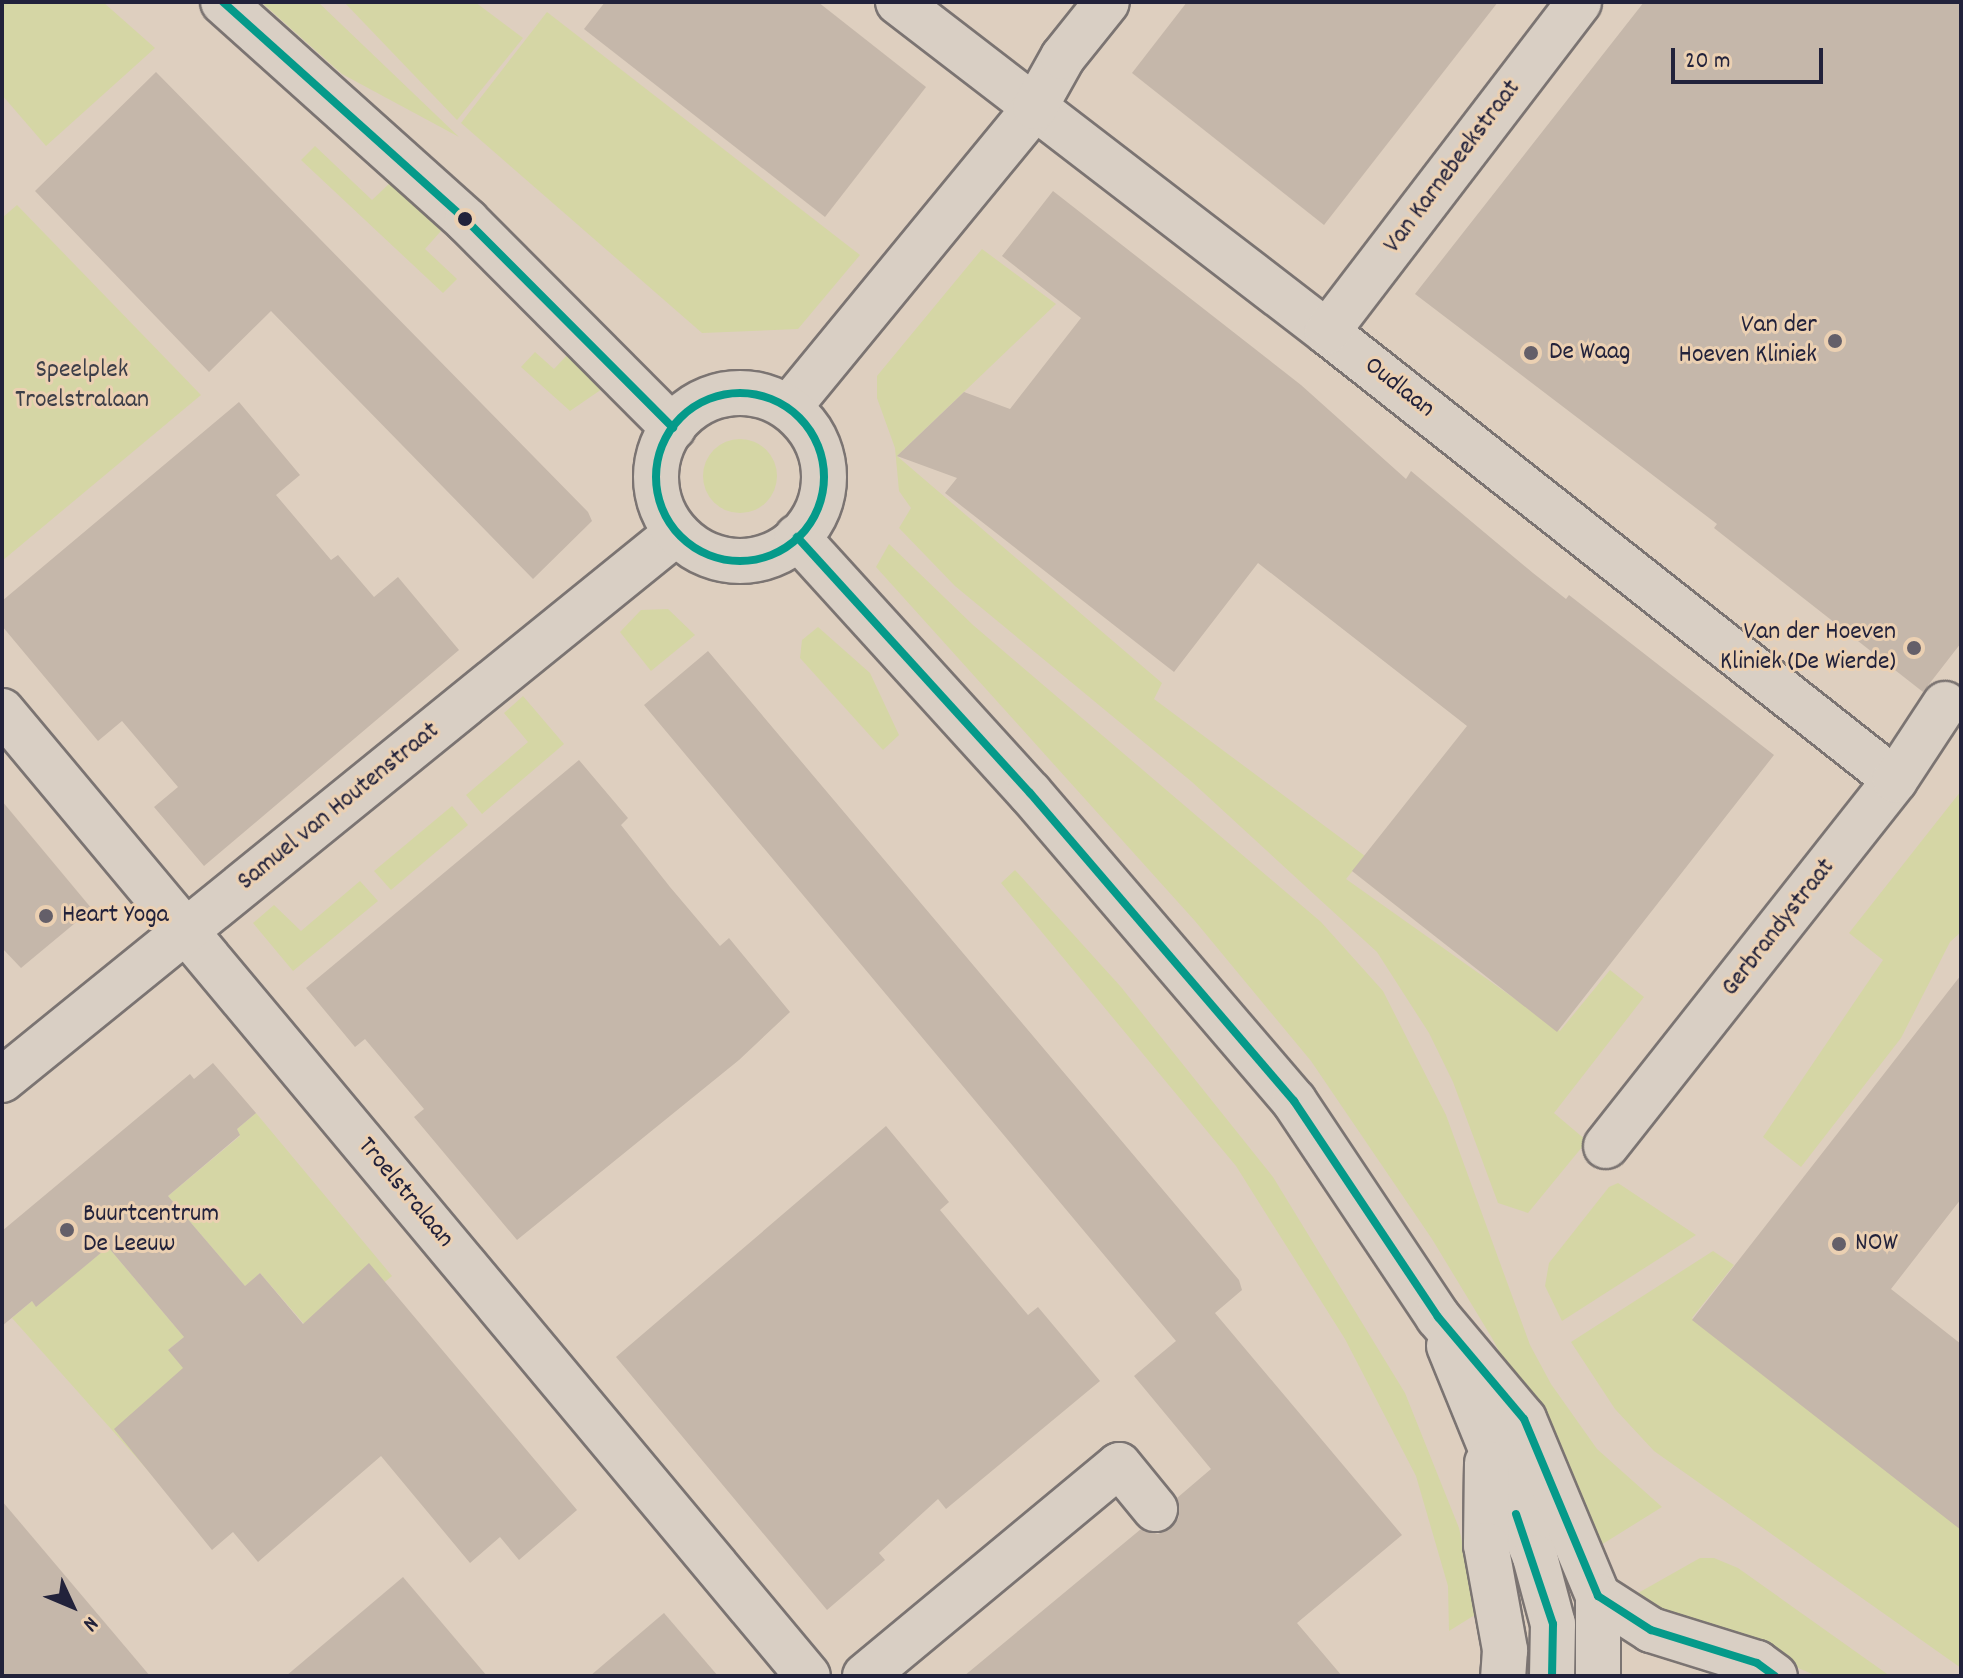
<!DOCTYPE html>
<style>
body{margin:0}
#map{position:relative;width:1963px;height:1678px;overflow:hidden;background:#decfbf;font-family:Dekko,sans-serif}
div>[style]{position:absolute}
.green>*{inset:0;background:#d5d6a5}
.round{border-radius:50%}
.building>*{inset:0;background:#c5b7aa}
.roads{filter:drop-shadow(2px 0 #7b7472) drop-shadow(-2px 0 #7b7472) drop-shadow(0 2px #7b7472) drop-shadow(0 -2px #7b7472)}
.street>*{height:44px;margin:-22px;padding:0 22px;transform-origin:22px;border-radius:22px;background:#d9cfc4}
.secondary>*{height:44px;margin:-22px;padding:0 22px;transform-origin:22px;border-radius:22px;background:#d9cfc4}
.secondary>.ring{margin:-22px;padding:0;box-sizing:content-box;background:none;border:44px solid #d9cfc4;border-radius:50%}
.bus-1>*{height:8px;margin:-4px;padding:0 4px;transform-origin:4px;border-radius:4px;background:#059a8a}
.bus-1>.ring{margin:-4px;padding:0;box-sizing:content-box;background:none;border:8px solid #059a8a;border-radius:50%}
.dots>*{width:22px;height:22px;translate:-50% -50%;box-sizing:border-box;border:4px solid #ebd0b2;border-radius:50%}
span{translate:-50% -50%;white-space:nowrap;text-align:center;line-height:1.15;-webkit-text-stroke:6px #ebd0b2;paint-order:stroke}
.street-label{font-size:26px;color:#22223b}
.poi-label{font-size:26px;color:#22223b}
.right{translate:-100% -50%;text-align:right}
.left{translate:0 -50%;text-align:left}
.park-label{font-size:26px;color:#3c3e48}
.frame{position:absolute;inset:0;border:4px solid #22223b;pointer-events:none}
.north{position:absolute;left:32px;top:1566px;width:80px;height:80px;-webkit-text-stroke:6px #ebd0b2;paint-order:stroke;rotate:134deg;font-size:22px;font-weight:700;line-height:32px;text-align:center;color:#22223b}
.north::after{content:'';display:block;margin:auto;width:28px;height:36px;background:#22223b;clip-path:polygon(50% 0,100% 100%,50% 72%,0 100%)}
.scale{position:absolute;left:1671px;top:48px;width:152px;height:36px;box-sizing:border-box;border:4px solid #22223b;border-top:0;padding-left:10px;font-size:24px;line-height:28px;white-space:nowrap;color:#22223b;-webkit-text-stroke:6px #ebd0b2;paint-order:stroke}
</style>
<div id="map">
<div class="green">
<i style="clip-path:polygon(2px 2px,103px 2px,155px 48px,46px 146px,2px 95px)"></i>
<i style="clip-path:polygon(261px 2px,318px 2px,459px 137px,342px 74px)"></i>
<i style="clip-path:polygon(344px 2px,475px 2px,523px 38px,457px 120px)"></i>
<i style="clip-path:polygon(547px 12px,860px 255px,798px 329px,702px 333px,461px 123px)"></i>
<i style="clip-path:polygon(315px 146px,372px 200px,390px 183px,441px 231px,425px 249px,457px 279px,443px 293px,301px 160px)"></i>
<i style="clip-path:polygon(17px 205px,201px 395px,2px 561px,2px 218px)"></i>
<i style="clip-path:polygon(982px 249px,1056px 304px,897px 456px,1162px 683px,1154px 699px,1365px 856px,1346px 879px,1560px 1031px,1610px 970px,1644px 997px,1554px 1113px,1587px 1141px,1528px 1213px,1498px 1203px,1453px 1082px,1429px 1033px,1377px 952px,1192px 782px,955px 586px,899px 528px,911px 508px,899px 491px,895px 448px,877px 398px,877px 376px)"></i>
<i style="clip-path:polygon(535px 352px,554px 369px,569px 353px,602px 389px,570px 411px,521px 367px)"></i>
<i class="round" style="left:703px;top:439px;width:74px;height:74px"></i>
<i style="clip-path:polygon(889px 544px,973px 625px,1321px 922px,1383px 991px,1446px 1115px,1530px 1345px,1551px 1384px,1597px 1449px,1662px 1507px,1601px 1545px,1492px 1338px,1432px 1239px,1311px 1061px,1195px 921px,876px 567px)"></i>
<i style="clip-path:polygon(668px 609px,695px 635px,651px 671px,620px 632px,641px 610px)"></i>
<i style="clip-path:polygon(818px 627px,870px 673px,899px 735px,883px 750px,800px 658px,802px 640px)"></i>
<i style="clip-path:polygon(523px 696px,564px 744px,482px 814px,466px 795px,528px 742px,504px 713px)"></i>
<i style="clip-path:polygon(1961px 791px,1961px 932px,1950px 942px,1901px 1038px,1801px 1167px,1763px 1137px,1883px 960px,1849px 933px)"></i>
<i style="clip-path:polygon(452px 806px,468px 825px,391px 890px,374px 871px)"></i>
<i style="clip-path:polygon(1015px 870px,1121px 987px,1273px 1177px,1405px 1393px,1459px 1528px,1478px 1613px,1449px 1631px,1448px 1586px,1416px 1476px,1345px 1339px,1236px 1166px,1001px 883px)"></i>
<i style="clip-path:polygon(360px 881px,378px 901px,293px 971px,253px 923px,274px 905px,301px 931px)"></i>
<i style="clip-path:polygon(256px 1113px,392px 1276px,153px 1476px,12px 1318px,32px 1301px,36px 1306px,108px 1247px,184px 1337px,168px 1350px,305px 1325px,260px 1273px,245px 1286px,168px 1196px,240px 1136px,237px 1129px)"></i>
<i style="clip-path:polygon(1618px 1183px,1696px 1235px,1562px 1321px,1545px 1286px,1549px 1263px,1609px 1187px)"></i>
<i style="clip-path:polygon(1713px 1251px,1734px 1265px,1692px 1318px,1961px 1529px,1961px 1668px,1654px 1451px,1615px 1409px,1571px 1342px)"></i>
<i style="clip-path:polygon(1700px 1558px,1714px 1558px,1738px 1568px,1890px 1676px,1817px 1676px,1631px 1597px)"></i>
</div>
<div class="building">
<i style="clip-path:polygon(605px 2px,818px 2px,926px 87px,825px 217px,584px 29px)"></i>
<i style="clip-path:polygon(1187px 2px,1498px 2px,1324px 225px,1132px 73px)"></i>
<i style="clip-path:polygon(1644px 2px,1961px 2px,1961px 643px,1923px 692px,1714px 528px,1717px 524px,1415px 294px)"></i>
<i style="clip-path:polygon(156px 72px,588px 512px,592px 521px,533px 579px,271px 311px,209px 372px,35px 191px)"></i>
<i style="clip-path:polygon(1053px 191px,1301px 385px,1406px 479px,1411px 471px,1533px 573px,1566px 599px,1569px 595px,1774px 755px,1557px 1032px,1352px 871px,1467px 726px,1258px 563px,1174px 672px,945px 493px,957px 478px,897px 456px,964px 392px,1010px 409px,1081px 318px,1002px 256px)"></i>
<i style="clip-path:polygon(239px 402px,300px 475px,276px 495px,331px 560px,338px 555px,374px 597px,398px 577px,459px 650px,204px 866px,154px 807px,178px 787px,122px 721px,98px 741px,2px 626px,2px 601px)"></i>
<i style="clip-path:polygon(708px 651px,1239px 1280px,1242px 1290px,1215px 1313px,1402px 1535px,1297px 1623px,1342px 1676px,964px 1676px,1141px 1529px,1158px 1534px,1171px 1528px,1179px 1517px,1177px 1498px,1211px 1469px,1134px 1376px,1176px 1341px,644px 705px)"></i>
<i style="clip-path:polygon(579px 760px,628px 818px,621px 825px,670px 887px,720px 946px,729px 938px,790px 1012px,739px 1060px,517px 1240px,414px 1117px,424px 1109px,365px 1039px,355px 1047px,306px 988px)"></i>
<i style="clip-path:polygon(2px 801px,92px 909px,21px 968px,2px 948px)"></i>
<i style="clip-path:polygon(1961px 975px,1961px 1199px,1891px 1289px,1961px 1344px,1961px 1530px,1692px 1320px)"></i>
<i style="clip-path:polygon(213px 1063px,256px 1113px,237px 1129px,240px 1135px,168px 1196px,245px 1286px,260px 1273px,303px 1324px,369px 1263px,577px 1510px,519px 1560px,500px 1537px,470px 1563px,381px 1456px,258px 1562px,233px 1532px,212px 1550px,114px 1429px,183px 1368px,168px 1350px,184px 1337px,108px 1247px,36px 1307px,32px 1301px,2px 1326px,2px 1231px,190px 1074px,194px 1079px)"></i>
<i style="clip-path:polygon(886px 1126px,949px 1202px,940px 1210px,1028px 1315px,1038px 1307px,1100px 1381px,946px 1509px,938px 1499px,879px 1553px,885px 1560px,827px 1610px,616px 1357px)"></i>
<i style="clip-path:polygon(2px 1501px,150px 1676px,2px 1676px)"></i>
<i style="clip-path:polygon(403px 1577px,487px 1676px,286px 1676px)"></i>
<i style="clip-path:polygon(664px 1613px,718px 1676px,590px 1676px)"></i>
</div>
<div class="roads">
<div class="street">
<i style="left:898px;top:2px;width:541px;rotate:37.57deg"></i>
<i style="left:1327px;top:332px;width:723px;rotate:38.26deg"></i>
<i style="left:1327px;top:332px;width:415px;rotate:-52.6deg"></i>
<i style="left:789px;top:407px;width:388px;rotate:-50.6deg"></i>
<i style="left:1035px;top:107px;width:57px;rotate:-60.8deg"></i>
<i style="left:1063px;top:57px;width:70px;rotate:-51.3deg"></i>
<i style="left:2px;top:711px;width:1257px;rotate:50.13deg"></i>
<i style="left:2px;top:1080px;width:867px;rotate:-39.05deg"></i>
<i style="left:1606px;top:1146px;width:466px;rotate:-51.7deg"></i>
<i style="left:1895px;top:780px;width:91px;rotate:-56.7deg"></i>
<i style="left:865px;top:1676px;width:330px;rotate:-39.7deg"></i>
<i style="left:1119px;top:1465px;width:57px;rotate:50.7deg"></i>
</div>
<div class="secondary">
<i style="left:223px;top:2px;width:328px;rotate:41.9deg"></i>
<i style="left:467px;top:221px;width:292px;rotate:45.1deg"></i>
<i class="ring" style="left:656px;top:393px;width:124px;height:124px"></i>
<i style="left:797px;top:537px;width:346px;rotate:47.7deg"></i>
<i style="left:1030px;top:793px;width:406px;rotate:49.4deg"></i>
<i style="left:1294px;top:1101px;width:260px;rotate:56.3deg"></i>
<i style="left:1438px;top:1317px;width:133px;rotate:49.9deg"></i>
<i style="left:1524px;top:1419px;width:192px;rotate:67.3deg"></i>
<i style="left:1598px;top:1596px;width:63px;rotate:32.7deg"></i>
<i style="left:1651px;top:1630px;width:111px;rotate:17.3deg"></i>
<i style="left:1757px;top:1663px;width:22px;rotate:36deg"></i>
<i style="left:1449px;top:1346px;width:228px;rotate:67.8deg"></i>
<i style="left:1535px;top:1557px;width:69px;rotate:75deg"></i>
<i style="left:1553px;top:1624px;width:52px;rotate:91.1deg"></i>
<i style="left:1487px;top:1463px;width:82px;rotate:90.7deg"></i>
<i style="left:1486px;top:1545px;width:107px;rotate:79.7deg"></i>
<i style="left:1505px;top:1650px;width:26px;rotate:94deg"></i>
<i style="left:1598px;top:1596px;width:80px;rotate:90deg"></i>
</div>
</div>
<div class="bus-1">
<i style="left:223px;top:2px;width:328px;rotate:41.9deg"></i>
<i style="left:467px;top:221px;width:292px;rotate:45.1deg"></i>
<i class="ring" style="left:656px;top:393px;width:160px;height:160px"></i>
<i style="left:797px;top:537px;width:346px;rotate:47.7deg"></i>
<i style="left:1030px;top:793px;width:406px;rotate:49.4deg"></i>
<i style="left:1294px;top:1101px;width:260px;rotate:56.3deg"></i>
<i style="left:1438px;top:1317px;width:133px;rotate:49.9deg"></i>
<i style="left:1524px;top:1419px;width:192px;rotate:67.3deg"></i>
<i style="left:1598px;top:1596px;width:63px;rotate:32.7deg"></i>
<i style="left:1651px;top:1630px;width:111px;rotate:17.3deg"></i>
<i style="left:1757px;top:1663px;width:22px;rotate:36deg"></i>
<i style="left:1516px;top:1514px;width:116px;rotate:71.4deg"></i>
<i style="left:1553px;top:1624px;width:52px;rotate:91.1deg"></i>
</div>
<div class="dots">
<i style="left:465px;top:219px;background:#22223b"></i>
<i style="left:1835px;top:341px;background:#645f69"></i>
<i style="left:1531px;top:353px;background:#645f69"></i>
<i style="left:1914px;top:648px;background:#645f69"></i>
<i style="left:46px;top:916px;background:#645f69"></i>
<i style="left:67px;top:1230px;background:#645f69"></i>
<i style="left:1839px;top:1244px;background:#645f69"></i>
</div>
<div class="street-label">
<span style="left:1453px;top:167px;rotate:-53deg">Van Karnebeekstraat</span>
<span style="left:1399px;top:388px;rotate:38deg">Oudlaan</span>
<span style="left:339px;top:807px;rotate:-39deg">Samuel van Houtenstraat</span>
<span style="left:1779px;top:928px;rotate:-52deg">Gerbrandystraat</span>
<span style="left:405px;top:1193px;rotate:50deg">Troelstralaan</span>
</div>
<div class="poi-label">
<span class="right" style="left:1817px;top:341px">Van der<br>Hoeven Kliniek</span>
<span class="left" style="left:1549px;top:353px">De Waag</span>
<span class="right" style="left:1896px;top:648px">Van der Hoeven<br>Kliniek (De Wierde)</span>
<span class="left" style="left:62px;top:916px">Heart Yoga</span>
<span class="left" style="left:83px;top:1230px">Buurtcentrum<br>De Leeuw</span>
<span class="left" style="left:1855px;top:1244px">NOW</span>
</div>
<div class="park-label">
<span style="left:82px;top:386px">Speelplek<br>Troelstralaan</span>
</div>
<div class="frame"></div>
<div class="north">N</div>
<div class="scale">20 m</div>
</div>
